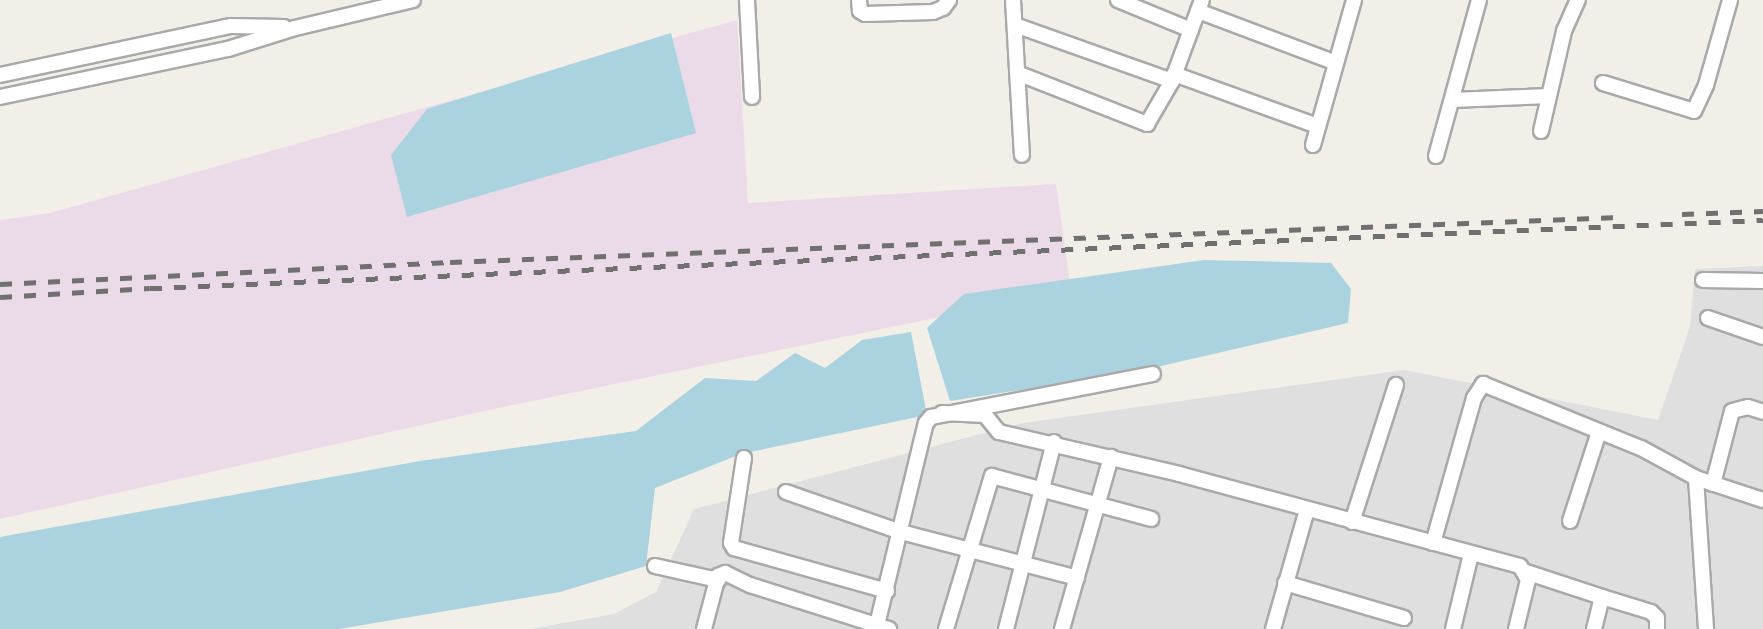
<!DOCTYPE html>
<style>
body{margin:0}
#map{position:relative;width:1763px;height:629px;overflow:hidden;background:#f2efe9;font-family:Mulish,sans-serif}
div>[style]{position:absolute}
.residential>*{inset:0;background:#e0dfdf}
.industrial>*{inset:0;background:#ebdbe8}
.water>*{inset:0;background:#aad3df}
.roads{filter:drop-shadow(2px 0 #a9a9a9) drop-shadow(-2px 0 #a9a9a9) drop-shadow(0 2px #a9a9a9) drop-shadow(0 -2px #a9a9a9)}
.street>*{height:14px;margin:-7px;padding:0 7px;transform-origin:7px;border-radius:7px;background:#fff}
.rail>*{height:4.5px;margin-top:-2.25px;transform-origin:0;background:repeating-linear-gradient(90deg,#707070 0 12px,transparent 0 24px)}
span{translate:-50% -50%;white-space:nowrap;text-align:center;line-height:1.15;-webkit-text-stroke:4.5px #fff;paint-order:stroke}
</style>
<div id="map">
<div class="residential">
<i style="clip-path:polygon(1763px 266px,1763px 629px,530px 629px,614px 614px,656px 592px,694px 509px,1023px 423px,1404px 370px,1658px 420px,1690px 327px,1695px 269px)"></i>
</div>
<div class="industrial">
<i style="clip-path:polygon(737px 20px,748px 203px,1056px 184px,1071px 290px,498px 408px,0 519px,0 220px,50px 213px)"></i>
</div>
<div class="water">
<i style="clip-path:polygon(671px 33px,696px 133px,407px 217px,391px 155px,427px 109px)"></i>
<i style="clip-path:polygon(1204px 260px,1331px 263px,1351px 289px,1348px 323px,1135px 372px,950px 401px,927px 328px,964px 294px)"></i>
<i style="clip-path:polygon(911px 332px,927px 415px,741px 454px,655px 488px,646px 566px,560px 592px,339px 629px,0 629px,0 537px,420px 461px,636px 431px,705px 378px,756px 381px,795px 353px,825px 368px,862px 340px)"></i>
</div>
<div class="roads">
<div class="street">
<i style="left:747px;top:0;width:97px;rotate:87deg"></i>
<i style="left:859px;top:0;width:11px;rotate:85deg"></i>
<i style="left:860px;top:11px;width:6px;rotate:31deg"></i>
<i style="left:865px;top:14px;width:68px;rotate:-1.7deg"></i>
<i style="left:933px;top:12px;width:11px;rotate:-22deg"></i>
<i style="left:943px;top:8px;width:10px;rotate:-53deg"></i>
<i style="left:1013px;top:0;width:155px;rotate:86.7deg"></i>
<i style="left:1118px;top:0;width:79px;rotate:22.3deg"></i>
<i style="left:1198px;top:11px;width:147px;rotate:20.6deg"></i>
<i style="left:1015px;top:25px;width:167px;rotate:19.6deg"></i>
<i style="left:1017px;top:73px;width:140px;rotate:21.4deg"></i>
<i style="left:1147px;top:124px;width:50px;rotate:-59.8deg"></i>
<i style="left:1172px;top:81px;width:86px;rotate:-69.7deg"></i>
<i style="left:1174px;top:74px;width:153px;rotate:19.9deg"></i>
<i style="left:0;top:75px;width:236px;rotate:-12deg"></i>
<i style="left:231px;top:26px;width:53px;rotate:1.1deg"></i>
<i style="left:1603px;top:83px;width:95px;rotate:17.1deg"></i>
<i style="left:1694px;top:111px;width:29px;rotate:-65deg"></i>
<i style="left:1706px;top:85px;width:88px;rotate:-74.2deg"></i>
<i style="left:0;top:97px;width:233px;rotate:-11.9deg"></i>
<i style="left:228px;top:49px;width:70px;rotate:-17.4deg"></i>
<i style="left:295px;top:28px;width:121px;rotate:-13.3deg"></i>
<i style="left:1452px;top:100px;width:97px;rotate:-2.4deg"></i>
<i style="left:1541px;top:131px;width:103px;rotate:-77deg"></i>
<i style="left:1564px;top:31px;width:34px;rotate:-66deg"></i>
<i style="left:1313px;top:145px;width:151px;rotate:-74.2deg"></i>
<i style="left:1436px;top:156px;width:162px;rotate:-74.6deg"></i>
<i style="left:1703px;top:280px;width:60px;rotate:1deg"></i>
<i style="left:1708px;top:318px;width:58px;rotate:19.1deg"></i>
<i style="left:942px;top:413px;width:43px;rotate:2.7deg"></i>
<i style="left:985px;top:415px;width:22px;rotate:51deg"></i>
<i style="left:999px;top:432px;width:185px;rotate:13.1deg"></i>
<i style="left:1179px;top:474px;width:353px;rotate:15.1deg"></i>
<i style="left:1520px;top:566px;width:16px;rotate:60deg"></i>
<i style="left:1528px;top:580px;width:50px;rotate:103.8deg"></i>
<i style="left:744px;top:458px;width:86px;rotate:98.7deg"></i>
<i style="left:731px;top:543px;width:6px;rotate:59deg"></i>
<i style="left:734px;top:548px;width:159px;rotate:15.7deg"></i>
<i style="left:1696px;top:478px;width:151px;rotate:86.2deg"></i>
<i style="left:1713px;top:484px;width:75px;rotate:-75.4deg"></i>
<i style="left:1732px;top:411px;width:16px;rotate:-14deg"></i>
<i style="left:1748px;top:407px;width:16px;rotate:18deg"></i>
<i style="left:786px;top:492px;width:122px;rotate:19.2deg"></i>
<i style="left:901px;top:532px;width:182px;rotate:14.6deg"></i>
<i style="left:1570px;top:521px;width:94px;rotate:-72deg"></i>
<i style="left:1352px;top:522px;width:144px;rotate:-72.2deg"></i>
<i style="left:1433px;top:543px;width:151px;rotate:-74.2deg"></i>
<i style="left:1474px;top:398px;width:17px;rotate:-57deg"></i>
<i style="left:1483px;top:384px;width:170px;rotate:22.1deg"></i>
<i style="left:1641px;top:448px;width:63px;rotate:28.6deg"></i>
<i style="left:1696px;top:478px;width:71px;rotate:18.2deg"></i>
<i style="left:655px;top:566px;width:65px;rotate:12.5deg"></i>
<i style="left:1526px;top:572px;width:80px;rotate:18.2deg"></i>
<i style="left:1602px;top:597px;width:33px;rotate:104deg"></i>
<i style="left:1285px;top:583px;width:124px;rotate:16.4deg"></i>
<i style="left:1602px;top:597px;width:51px;rotate:17deg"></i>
<i style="left:1651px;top:612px;width:8px;rotate:45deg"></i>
<i style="left:1657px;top:618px;width:11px;rotate:90deg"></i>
<i style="left:704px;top:629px;width:55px;rotate:-75.2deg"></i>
<i style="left:718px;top:576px;width:8px;rotate:-23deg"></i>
<i style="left:725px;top:573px;width:28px;rotate:26deg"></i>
<i style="left:750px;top:585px;width:146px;rotate:17.6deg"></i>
<i style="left:876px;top:629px;width:212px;rotate:-76.4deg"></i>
<i style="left:926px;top:423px;width:8px;rotate:-50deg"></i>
<i style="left:931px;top:417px;width:226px;rotate:-11deg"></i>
<i style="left:946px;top:629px;width:160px;rotate:-73.3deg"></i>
<i style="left:992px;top:476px;width:165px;rotate:15.1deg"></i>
<i style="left:1006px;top:629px;width:193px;rotate:-75.6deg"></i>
<i style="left:1062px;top:629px;width:179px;rotate:-74.1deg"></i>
<i style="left:1273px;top:629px;width:124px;rotate:-74.1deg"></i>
<i style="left:1453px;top:629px;width:77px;rotate:-76.5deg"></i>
</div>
</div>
<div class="rail">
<i style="left:1682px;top:214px;width:81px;rotate:-2.1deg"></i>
<i style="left:0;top:284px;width:451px;rotate:-2.8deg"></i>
<i style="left:450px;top:262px;width:1170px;rotate:-2.2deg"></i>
<i style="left:0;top:297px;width:150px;rotate:-3.4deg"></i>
<i style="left:150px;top:288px;width:1614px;rotate:-2.41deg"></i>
</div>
</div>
